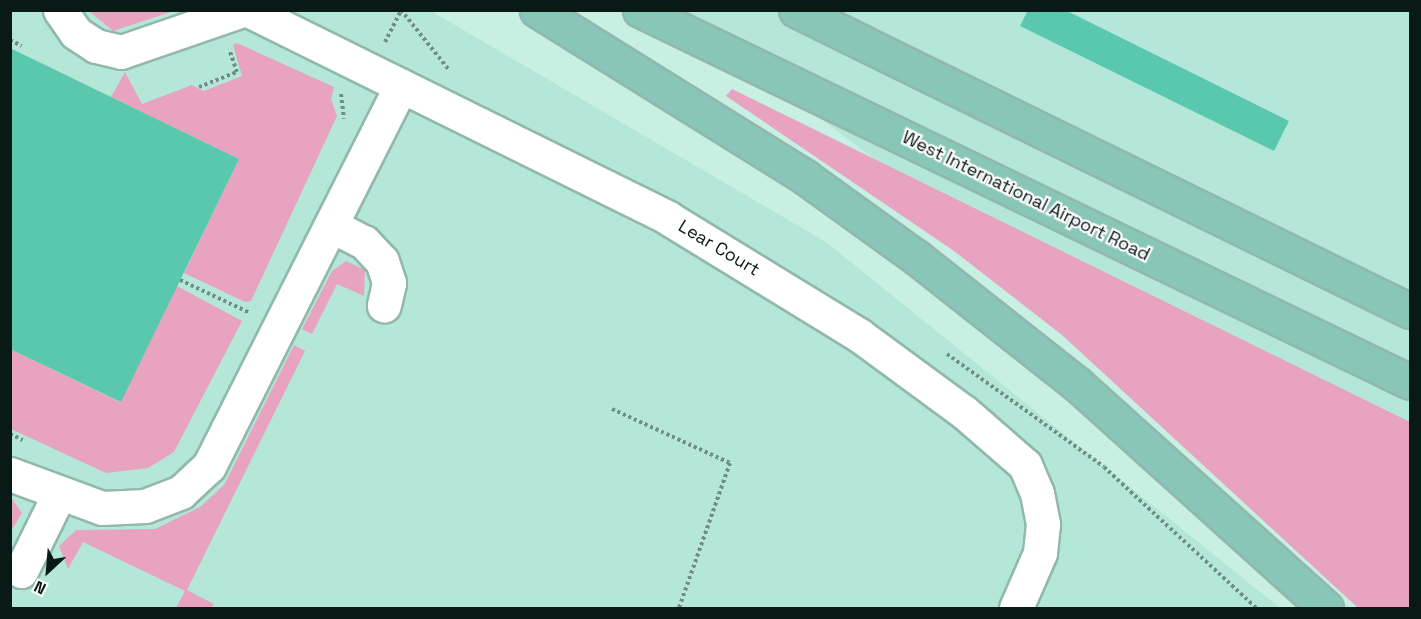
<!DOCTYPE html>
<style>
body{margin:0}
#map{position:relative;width:1421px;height:619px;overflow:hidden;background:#c7f0e3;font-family:"Space Grotesk",sans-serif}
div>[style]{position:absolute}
.built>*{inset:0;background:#b5e7d8}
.green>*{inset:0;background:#e8a3c1}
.building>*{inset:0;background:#59c8ad}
.path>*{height:4px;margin-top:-2px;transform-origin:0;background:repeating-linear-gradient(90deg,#718e85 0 3px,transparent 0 6px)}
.roads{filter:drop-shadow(2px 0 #91b8ac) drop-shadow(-2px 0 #91b8ac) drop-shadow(0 2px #91b8ac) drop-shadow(0 -2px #91b8ac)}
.minor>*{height:33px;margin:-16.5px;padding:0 16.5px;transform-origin:16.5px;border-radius:16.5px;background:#fff}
.major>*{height:33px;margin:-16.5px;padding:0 16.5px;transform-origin:16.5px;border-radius:16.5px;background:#88c6b8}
span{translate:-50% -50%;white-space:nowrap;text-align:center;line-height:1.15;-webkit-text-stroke:4.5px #fff;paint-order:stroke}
.street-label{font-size:18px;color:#091915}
.frame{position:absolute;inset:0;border:12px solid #091915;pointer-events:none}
.north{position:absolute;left:18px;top:541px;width:60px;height:60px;-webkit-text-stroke:4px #fff;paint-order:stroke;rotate:206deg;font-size:16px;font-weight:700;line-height:24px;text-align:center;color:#091915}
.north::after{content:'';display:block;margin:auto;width:21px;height:27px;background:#091915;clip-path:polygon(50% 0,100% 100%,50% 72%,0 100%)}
</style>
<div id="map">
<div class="built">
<i style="clip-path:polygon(10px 11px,431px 11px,826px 242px,1280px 608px,11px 608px)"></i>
<i style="clip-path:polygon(677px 11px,1410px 11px,1410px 550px,1315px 489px)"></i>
</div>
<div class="green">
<i style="clip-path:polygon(89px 11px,174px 11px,113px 31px)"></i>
<i style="clip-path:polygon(237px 43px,334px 87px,331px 99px,337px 116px,251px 301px,245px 302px,184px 273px,239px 159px,111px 97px,125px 72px,142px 104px,192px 85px,204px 91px,242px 76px,233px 45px)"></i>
<i style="clip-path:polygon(732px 89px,1410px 422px,1410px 608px,1358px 608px,1062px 335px,954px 251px,726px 96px)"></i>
<i style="clip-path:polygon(346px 261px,365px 270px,364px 296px,337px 284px,312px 334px,302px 329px,332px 271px)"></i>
<i style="clip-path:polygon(177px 286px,242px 321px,174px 452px,148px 468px,106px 473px,11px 429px,10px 349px,120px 402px)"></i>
<i style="clip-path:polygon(294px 345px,305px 351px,187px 590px,214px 604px,211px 608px,176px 608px,185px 591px,83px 542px,68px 569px,59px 546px,76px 530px,155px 529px,200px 507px,224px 485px)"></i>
<i style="clip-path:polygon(10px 496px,22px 513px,11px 531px,10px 531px)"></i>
</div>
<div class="building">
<i style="clip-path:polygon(1028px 10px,1065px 10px,1289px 121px,1274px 151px,1020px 26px)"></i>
<i style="clip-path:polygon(10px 48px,239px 159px,121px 402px,10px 349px)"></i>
</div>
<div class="path">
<i style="left:401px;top:10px;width:77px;rotate:51.3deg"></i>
<i style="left:10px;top:40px;width:13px;rotate:27deg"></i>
<i style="left:385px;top:42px;width:36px;rotate:-63deg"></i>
<i style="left:199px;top:87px;width:41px;rotate:-21.5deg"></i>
<i style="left:237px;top:72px;width:24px;rotate:-109deg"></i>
<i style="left:341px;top:94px;width:25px;rotate:83deg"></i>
<i style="left:180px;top:280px;width:77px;rotate:25.2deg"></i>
<i style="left:947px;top:354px;width:193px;rotate:35.7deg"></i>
<i style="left:1104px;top:467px;width:207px;rotate:42.8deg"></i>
<i style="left:612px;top:409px;width:130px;rotate:24.6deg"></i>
<i style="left:730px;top:463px;width:154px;rotate:109.4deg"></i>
<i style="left:10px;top:434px;width:14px;rotate:25deg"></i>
</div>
<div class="roads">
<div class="minor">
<i style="left:60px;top:10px;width:28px;rotate:55deg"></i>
<i style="left:76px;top:33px;width:24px;rotate:33deg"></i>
<i style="left:96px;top:46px;width:26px;rotate:13deg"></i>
<i style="left:121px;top:52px;width:129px;rotate:-19deg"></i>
<i style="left:248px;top:10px;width:469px;rotate:26.3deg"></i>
<i style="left:668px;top:218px;width:224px;rotate:31.5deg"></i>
<i style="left:859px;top:335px;width:130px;rotate:36.3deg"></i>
<i style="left:964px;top:412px;width:81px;rotate:41deg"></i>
<i style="left:1025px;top:465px;width:30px;rotate:67deg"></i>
<i style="left:1037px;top:493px;width:32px;rotate:79deg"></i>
<i style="left:1043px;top:524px;width:29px;rotate:96deg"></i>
<i style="left:1040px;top:553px;width:60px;rotate:113.6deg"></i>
<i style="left:332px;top:226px;width:36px;rotate:27deg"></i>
<i style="left:364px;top:242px;width:26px;rotate:47deg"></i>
<i style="left:382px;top:261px;width:23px;rotate:72deg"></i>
<i style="left:389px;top:283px;width:23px;rotate:103deg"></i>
<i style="left:10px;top:474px;width:98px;rotate:20.3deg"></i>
<i style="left:102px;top:508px;width:43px;rotate:-2.7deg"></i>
<i style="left:145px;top:506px;width:39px;rotate:-21deg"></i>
<i style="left:181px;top:492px;width:38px;rotate:-43deg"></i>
<i style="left:209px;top:466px;width:426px;rotate:-63.2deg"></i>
<i style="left:21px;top:571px;width:84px;rotate:-63.7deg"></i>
</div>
<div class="major">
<i style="left:537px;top:10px;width:316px;rotate:31.9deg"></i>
<i style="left:805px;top:177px;width:137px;rotate:35.8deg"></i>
<i style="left:916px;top:257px;width:205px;rotate:38.3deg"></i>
<i style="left:1077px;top:384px;width:335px;rotate:42deg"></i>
<i style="left:640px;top:10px;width:855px;rotate:25.79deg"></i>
<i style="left:796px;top:10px;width:684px;rotate:26.12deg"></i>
</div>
</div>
<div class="street-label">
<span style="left:1026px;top:196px;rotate:26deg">West International Airport Road</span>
<span style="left:719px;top:248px;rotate:31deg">Lear Court</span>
</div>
<div class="frame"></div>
<div class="north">N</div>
</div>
